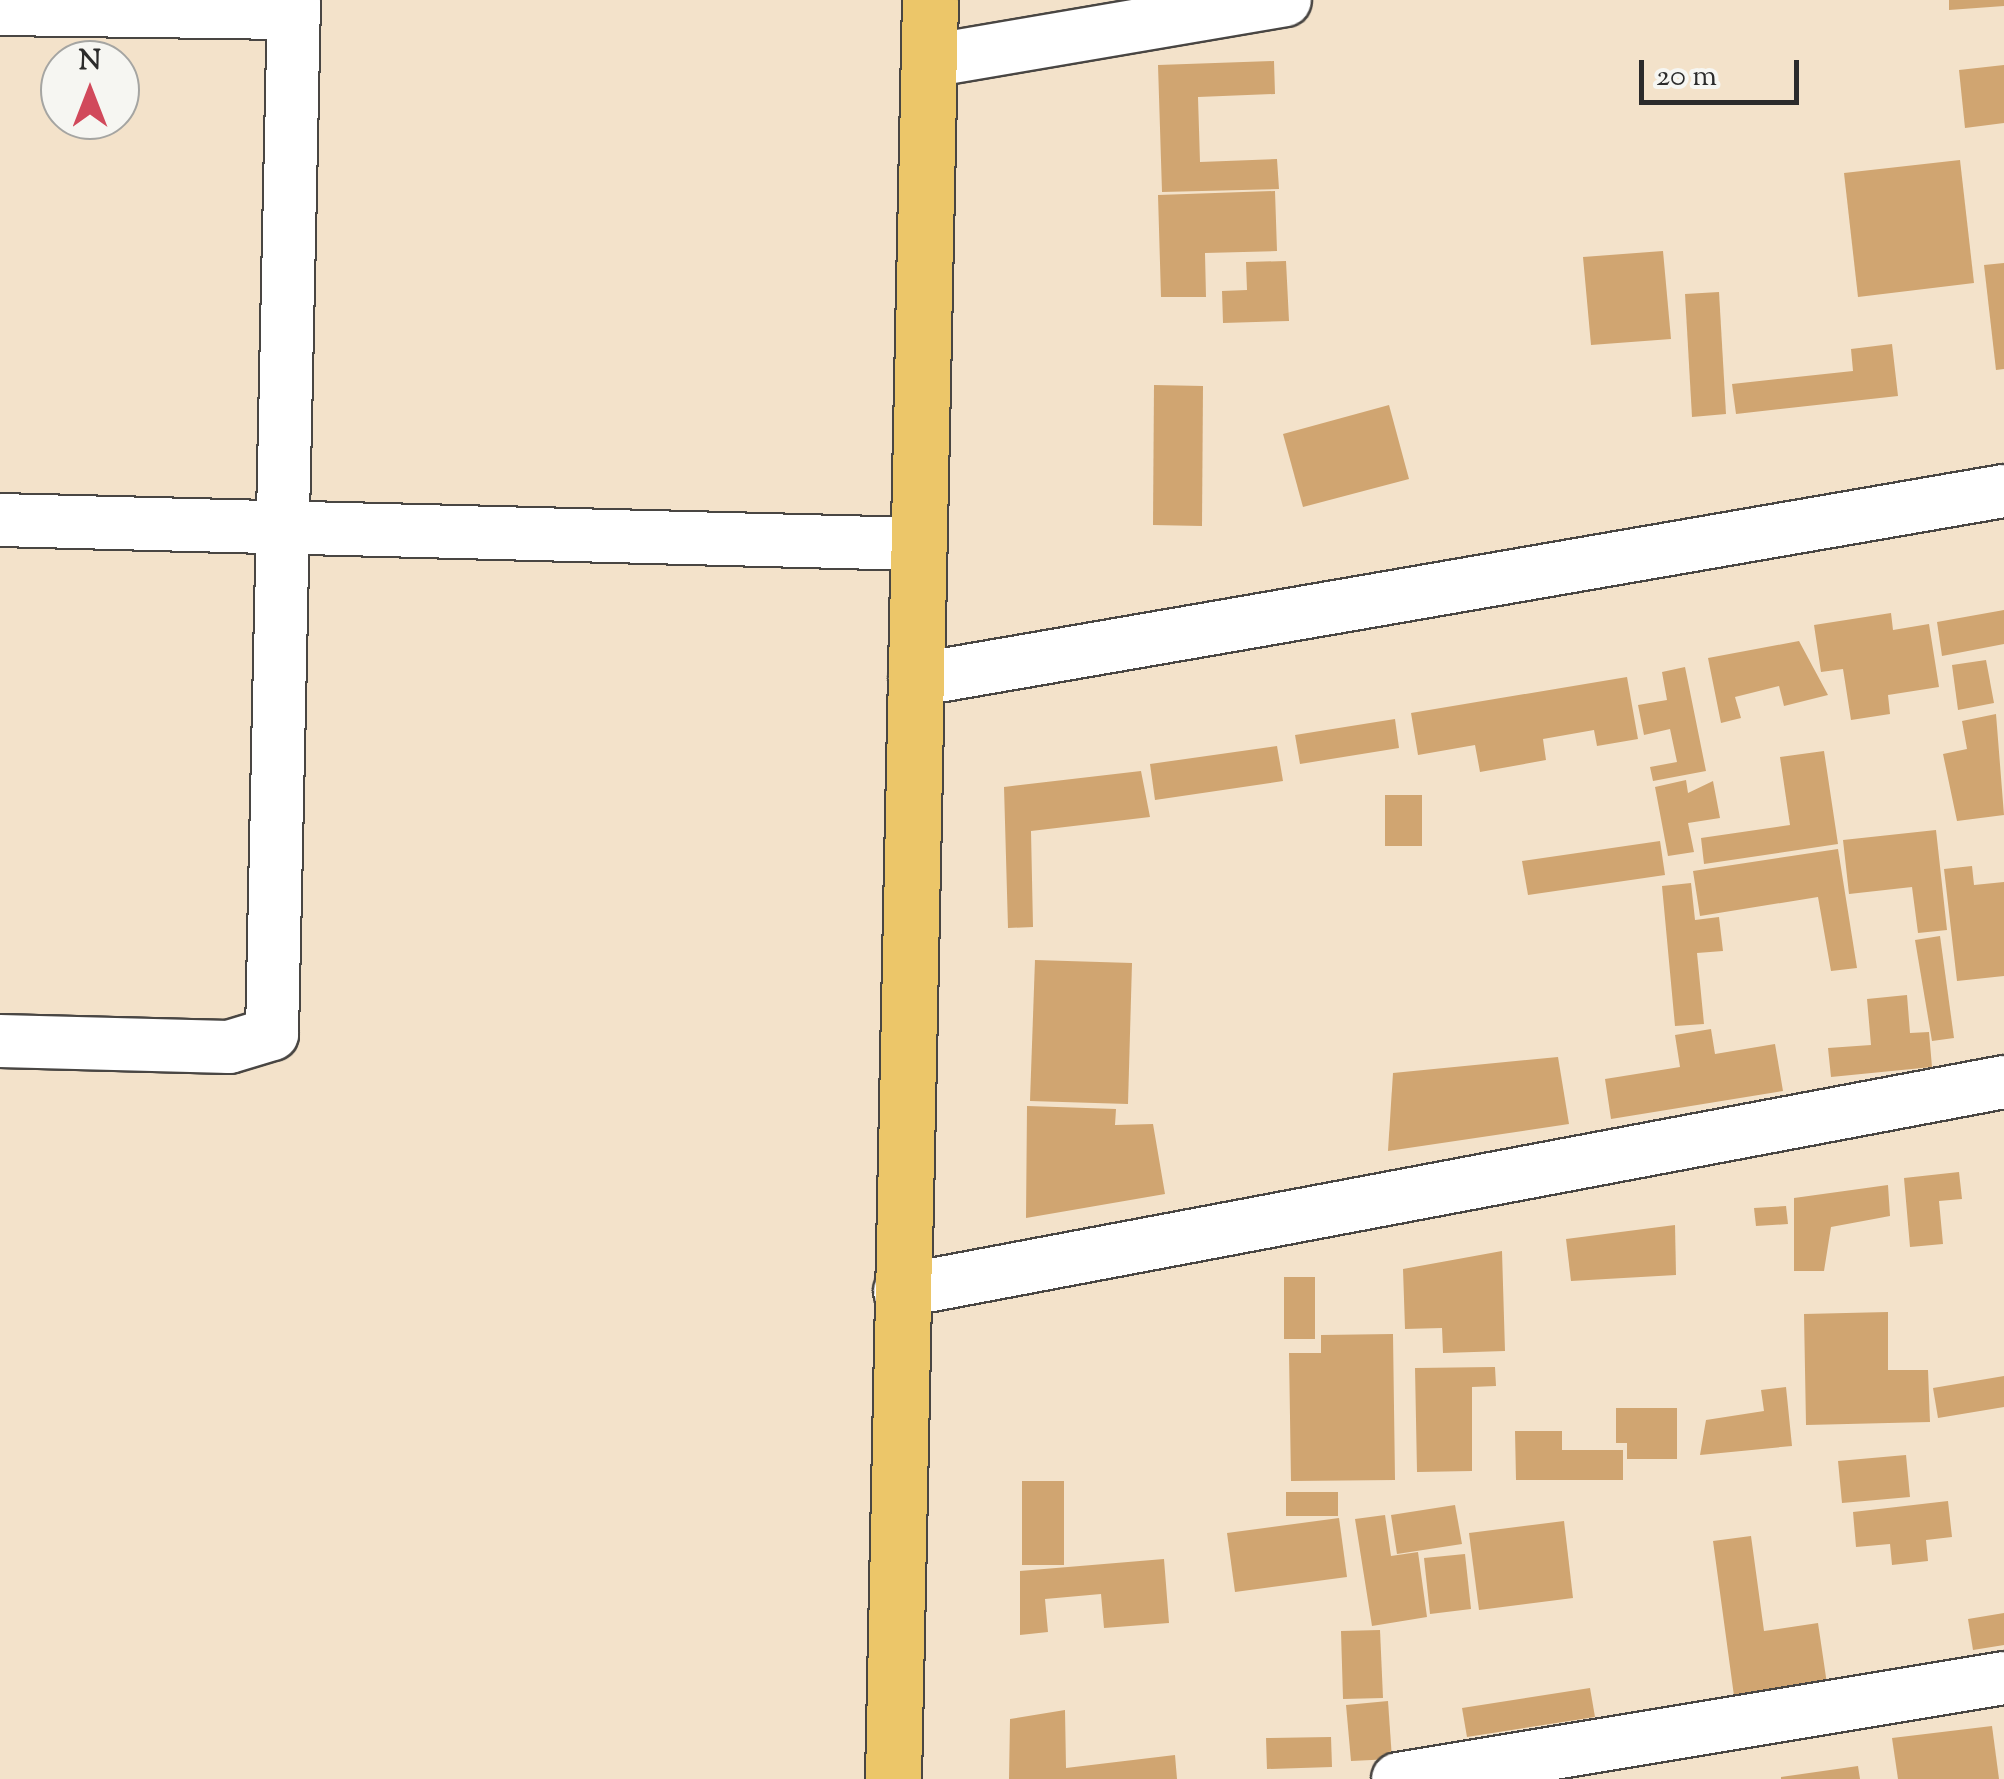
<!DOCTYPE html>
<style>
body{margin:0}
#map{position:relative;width:2004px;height:1779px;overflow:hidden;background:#f3e2ca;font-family:"Sorts Mill Goudy",serif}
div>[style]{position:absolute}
.building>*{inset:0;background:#d0a571}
.roads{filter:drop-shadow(2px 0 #494643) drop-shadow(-2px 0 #494643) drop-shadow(0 2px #494643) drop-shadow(0 -2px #494643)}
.street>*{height:52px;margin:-26px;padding:0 26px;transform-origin:26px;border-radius:26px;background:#fff}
.primary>*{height:55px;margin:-27.5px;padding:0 27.5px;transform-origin:27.5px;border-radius:27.5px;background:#ecc669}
span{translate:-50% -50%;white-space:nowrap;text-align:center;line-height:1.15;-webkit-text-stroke:9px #f6f6f2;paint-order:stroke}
.north{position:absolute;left:40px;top:40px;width:100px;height:100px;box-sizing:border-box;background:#f6f6f2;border:2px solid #a5a5a2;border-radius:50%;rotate:0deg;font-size:28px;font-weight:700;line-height:40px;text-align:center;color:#2b2b2b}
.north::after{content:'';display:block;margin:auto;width:35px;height:45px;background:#d1495b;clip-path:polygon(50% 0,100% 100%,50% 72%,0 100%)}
.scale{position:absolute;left:1639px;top:60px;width:160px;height:45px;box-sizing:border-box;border:5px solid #2b2b2b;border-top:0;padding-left:12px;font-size:30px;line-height:35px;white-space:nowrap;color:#2b2b2b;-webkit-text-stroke:8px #f6f6f2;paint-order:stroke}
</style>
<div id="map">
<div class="building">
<i style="clip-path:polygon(1949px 0,2004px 0,2004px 6px,1949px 10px)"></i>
<i style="clip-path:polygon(1274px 61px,1275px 94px,1198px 97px,1200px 162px,1277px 159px,1279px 189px,1162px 192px,1158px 65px)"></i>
<i style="clip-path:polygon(2004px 65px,2004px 123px,1965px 128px,1959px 70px)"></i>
<i style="clip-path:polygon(1960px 160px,1974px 283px,1858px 297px,1844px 173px)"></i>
<i style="clip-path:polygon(1275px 191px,1277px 251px,1205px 253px,1206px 297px,1161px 297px,1158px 195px)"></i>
<i style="clip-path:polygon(1663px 251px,1671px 339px,1591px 345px,1583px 257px)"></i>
<i style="clip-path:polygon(1286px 261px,1289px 321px,1223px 323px,1222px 291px,1247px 290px,1246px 262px)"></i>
<i style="clip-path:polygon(2004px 263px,2004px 369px,1996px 370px,1984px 265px)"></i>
<i style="clip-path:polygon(1719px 292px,1726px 414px,1692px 417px,1685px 294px)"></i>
<i style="clip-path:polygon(1892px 344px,1898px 396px,1736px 414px,1732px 384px,1853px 371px,1851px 349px)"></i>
<i style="clip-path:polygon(1154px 385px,1203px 386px,1202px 526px,1153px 525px)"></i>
<i style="clip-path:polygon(1389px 405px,1409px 479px,1303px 507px,1283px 434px)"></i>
<i style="clip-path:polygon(2004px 610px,2004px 644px,1942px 656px,1937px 622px)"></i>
<i style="clip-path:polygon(1891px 613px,1893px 630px,1929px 624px,1939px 687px,1888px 695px,1890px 714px,1851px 720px,1843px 669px,1821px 672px,1814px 625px)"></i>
<i style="clip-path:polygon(1799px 641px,1828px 695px,1784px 706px,1779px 686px,1735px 697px,1741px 718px,1721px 723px,1708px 658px)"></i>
<i style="clip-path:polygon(1986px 660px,1994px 703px,1958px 710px,1952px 665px)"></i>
<i style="clip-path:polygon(1685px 667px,1706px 771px,1653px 781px,1650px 767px,1677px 762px,1670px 729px,1644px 735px,1638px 705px,1667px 700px,1662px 672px)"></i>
<i style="clip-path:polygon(1627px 677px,1638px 739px,1597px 746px,1594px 730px,1543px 739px,1546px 760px,1480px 772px,1475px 745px,1418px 755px,1411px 713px)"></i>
<i style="clip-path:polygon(1996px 714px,2004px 815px,1957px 821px,1943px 754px,1967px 749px,1962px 721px)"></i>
<i style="clip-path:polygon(1395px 719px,1399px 748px,1300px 764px,1295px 735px)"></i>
<i style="clip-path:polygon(1277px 746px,1283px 781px,1155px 800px,1150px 764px)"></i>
<i style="clip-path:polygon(1824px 751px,1838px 844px,1704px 864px,1701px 838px,1790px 825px,1780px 757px)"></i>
<i style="clip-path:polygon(1141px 771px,1150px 817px,1031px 831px,1033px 927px,1008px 928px,1004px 787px)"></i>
<i style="clip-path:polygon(1686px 780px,1688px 793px,1713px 781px,1720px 818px,1688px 823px,1694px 852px,1668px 856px,1655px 787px)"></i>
<i style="clip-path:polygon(1385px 795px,1422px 795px,1422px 846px,1385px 846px)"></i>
<i style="clip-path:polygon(1936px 830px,1947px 930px,1918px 933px,1912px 887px,1849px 894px,1843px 840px)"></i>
<i style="clip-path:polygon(1660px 841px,1665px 875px,1528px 895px,1522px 861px)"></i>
<i style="clip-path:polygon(1838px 849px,1857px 968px,1831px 971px,1818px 897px,1700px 916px,1693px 871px)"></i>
<i style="clip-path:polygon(1972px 866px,1974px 885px,2004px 882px,2004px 976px,1957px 981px,1944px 869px)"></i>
<i style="clip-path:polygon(1691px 883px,1695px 920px,1719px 917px,1723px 951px,1697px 953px,1704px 1024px,1675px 1026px,1662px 886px)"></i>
<i style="clip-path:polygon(1940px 936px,1954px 1038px,1932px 1041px,1915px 940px)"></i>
<i style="clip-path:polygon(1035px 960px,1132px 963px,1128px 1104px,1030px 1101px)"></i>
<i style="clip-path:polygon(1907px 995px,1910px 1033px,1929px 1032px,1932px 1067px,1831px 1077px,1828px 1048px,1871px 1045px,1867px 999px)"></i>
<i style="clip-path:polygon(1711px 1029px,1715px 1054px,1775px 1044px,1783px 1091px,1611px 1119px,1605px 1079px,1680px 1067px,1675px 1035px)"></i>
<i style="clip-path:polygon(1558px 1057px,1569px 1124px,1388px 1151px,1393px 1073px)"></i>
<i style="clip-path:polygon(1027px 1106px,1116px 1109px,1115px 1125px,1153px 1124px,1165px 1194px,1026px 1218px)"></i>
<i style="clip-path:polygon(1959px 1172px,1962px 1199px,1939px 1201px,1943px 1244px,1910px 1247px,1904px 1178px)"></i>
<i style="clip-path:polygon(1888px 1185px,1890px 1216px,1831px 1227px,1824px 1271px,1794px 1271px,1794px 1198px)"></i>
<i style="clip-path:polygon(1786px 1206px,1788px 1224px,1756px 1226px,1754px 1208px)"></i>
<i style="clip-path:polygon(1675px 1225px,1676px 1275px,1571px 1281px,1566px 1239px)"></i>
<i style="clip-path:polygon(1502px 1251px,1505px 1351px,1443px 1353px,1442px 1328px,1405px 1329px,1403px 1269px)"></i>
<i style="clip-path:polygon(1284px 1277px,1315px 1277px,1315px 1339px,1284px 1339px)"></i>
<i style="clip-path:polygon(1888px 1312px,1888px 1370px,1928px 1370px,1930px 1422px,1806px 1425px,1804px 1314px)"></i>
<i style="clip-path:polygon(1393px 1334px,1395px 1480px,1291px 1481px,1289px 1353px,1321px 1353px,1321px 1335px)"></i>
<i style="clip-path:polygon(1495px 1367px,1496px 1386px,1472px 1387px,1472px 1471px,1417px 1472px,1415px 1368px)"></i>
<i style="clip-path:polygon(2004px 1376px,2004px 1407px,1938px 1418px,1933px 1388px)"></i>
<i style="clip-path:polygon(1786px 1387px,1792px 1446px,1700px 1455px,1706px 1420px,1764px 1411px,1761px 1390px)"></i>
<i style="clip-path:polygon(1616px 1408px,1677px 1408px,1677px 1459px,1627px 1459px,1627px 1443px,1616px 1443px)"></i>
<i style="clip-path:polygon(1515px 1431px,1562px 1431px,1562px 1450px,1623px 1450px,1623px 1480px,1516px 1480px)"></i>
<i style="clip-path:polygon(1906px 1455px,1910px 1497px,1842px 1503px,1838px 1461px)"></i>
<i style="clip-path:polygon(1022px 1481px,1064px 1481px,1064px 1565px,1022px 1565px)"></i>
<i style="clip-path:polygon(1286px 1492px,1338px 1492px,1338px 1516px,1286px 1516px)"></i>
<i style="clip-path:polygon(1948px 1501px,1952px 1537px,1926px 1540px,1928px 1561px,1892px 1565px,1890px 1544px,1856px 1547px,1853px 1512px)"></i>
<i style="clip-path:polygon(1455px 1505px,1462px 1544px,1397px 1554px,1391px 1515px)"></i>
<i style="clip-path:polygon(1385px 1515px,1391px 1556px,1418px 1552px,1427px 1617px,1372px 1626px,1355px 1519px)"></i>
<i style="clip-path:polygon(1339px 1518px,1347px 1577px,1235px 1592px,1227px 1533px)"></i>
<i style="clip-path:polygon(1564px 1521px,1573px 1598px,1479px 1610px,1469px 1533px)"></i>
<i style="clip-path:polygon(1751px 1536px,1764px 1631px,1818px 1623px,1827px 1684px,1734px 1696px,1713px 1541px)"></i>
<i style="clip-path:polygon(1465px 1554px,1471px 1609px,1430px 1614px,1424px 1558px)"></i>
<i style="clip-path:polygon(1164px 1559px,1169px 1623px,1104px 1628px,1101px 1594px,1045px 1599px,1048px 1632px,1020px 1635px,1020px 1571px)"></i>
<i style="clip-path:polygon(2004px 1613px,2004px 1645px,1973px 1650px,1968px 1619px)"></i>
<i style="clip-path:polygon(1380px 1630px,1383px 1698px,1343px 1699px,1341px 1631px)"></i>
<i style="clip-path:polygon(1590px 1688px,1595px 1717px,1467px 1737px,1462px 1708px)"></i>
<i style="clip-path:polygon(1388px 1701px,1392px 1759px,1351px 1761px,1346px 1705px)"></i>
<i style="clip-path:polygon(1065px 1710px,1066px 1768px,1175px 1755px,1177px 1779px,1009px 1779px,1010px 1719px)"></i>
<i style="clip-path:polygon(1992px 1726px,1999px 1779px,1898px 1779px,1892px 1738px)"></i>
<i style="clip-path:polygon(1331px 1737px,1332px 1767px,1267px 1769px,1266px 1738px)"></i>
<i style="clip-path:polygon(1858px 1766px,1860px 1779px,1781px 1779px,1781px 1777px)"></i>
</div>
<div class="roads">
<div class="street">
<i style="left:0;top:9px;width:294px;rotate:0.8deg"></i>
<i style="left:929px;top:61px;width:361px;rotate:-9.7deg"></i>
<i style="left:0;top:520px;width:918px;rotate:1.5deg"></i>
<i style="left:915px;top:680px;width:1105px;rotate:-9.85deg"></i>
<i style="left:0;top:1041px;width:229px;rotate:1.5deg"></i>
<i style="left:229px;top:1047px;width:45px;rotate:-16.8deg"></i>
<i style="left:272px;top:1034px;width:1034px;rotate:-88.78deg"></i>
<i style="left:900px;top:1291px;width:1124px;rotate:-10.72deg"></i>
<i style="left:1398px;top:1779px;width:614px;rotate:-9.46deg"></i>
</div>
<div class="primary">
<i style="left:893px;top:1779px;width:1779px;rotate:-88.81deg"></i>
</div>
</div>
<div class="north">N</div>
<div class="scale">20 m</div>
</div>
